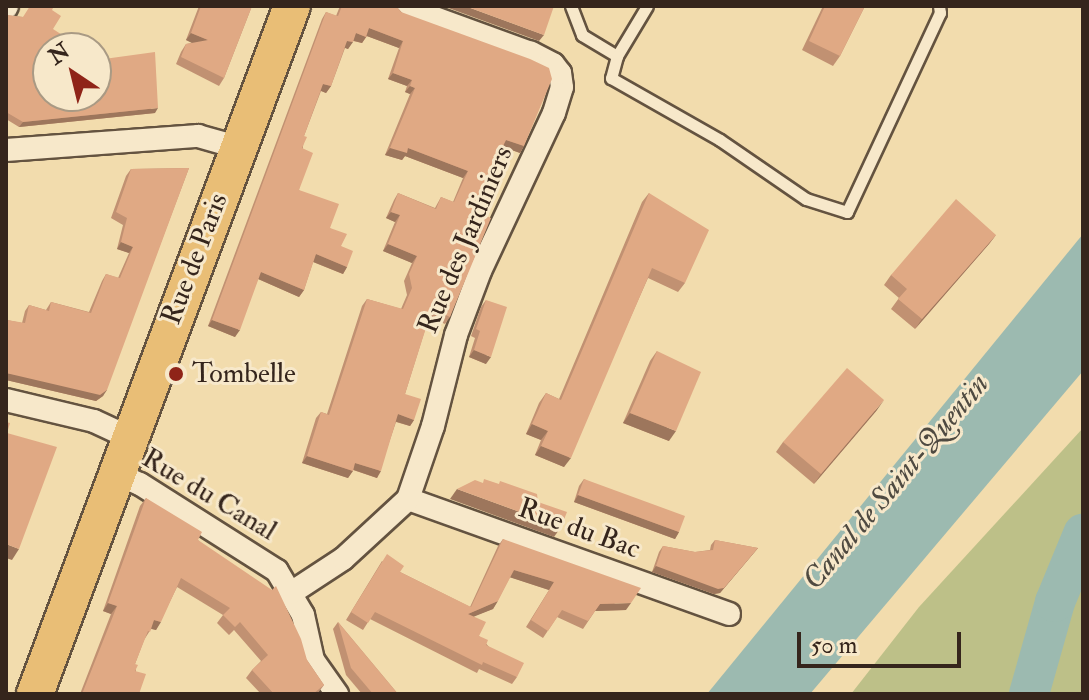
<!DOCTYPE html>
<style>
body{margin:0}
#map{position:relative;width:1089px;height:700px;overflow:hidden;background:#f2dcad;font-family:"IM FELL Double Pica",serif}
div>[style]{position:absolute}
.green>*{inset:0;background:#bdc088}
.water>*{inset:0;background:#9cbab0}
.river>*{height:40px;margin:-20px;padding:0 20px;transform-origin:20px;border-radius:20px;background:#9cbab0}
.roads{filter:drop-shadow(2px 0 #645340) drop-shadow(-2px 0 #645340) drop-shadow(0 2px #645340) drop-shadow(0 -2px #645340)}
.lane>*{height:11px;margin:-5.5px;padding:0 5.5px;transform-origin:5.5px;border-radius:5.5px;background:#f7e8ca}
.street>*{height:22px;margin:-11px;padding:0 11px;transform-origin:11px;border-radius:11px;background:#f7e8ca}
.primary>*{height:36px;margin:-18px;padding:0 18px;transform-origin:18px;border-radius:18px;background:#e9be76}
.wall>*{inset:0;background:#c19172}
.shaded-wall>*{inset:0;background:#9d765c}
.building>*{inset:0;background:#e0a984}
.dots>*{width:22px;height:22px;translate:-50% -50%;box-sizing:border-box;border:4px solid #f7e8ca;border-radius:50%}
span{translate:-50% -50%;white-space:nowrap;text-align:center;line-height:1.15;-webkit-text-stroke:6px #f7e8ca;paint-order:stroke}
.street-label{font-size:28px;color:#35251c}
.poi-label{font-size:28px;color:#35251c}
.left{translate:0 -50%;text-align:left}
.water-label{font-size:30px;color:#4f4a41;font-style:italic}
.frame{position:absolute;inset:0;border:8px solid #35251c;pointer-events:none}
.north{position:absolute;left:32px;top:32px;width:80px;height:80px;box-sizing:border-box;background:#f7e8ca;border:2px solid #a99a84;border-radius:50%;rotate:325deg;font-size:22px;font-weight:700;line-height:32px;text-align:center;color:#35251c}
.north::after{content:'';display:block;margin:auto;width:28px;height:36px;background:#8f2418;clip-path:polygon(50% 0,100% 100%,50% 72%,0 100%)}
.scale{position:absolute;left:797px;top:632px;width:164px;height:36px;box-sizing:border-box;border:4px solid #35251c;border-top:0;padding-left:10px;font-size:24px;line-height:28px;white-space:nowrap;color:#35251c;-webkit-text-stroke:6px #f7e8ca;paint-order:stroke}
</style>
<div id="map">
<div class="green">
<i style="clip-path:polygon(1083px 428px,1083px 694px,851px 694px,919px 607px)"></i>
</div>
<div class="water">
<i style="clip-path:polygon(1083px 234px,1083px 371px,810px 694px,707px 694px)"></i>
</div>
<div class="river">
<i style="left:1029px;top:694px;width:96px;rotate:-74.2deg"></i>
<i style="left:1055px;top:602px;width:74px;rotate:-67.6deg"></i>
</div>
<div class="roads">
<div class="lane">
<i style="left:571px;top:6px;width:31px;rotate:69deg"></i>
<i style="left:582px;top:35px;width:41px;rotate:31deg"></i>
<i style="left:647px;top:6px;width:58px;rotate:121deg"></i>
<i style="left:617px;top:56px;width:23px;rotate:105deg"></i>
<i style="left:611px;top:78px;width:125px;rotate:29.6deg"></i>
<i style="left:720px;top:140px;width:104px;rotate:34.5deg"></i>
<i style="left:806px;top:199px;width:43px;rotate:17.6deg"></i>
<i style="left:847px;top:212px;width:220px;rotate:-65deg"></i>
<i style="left:940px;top:13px;width:7px;rotate:-98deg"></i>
</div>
<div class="street">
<i style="left:6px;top:8px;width:2px;rotate:-63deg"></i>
<i style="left:6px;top:150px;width:193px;rotate:-4.2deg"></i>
<i style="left:198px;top:136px;width:41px;rotate:15.8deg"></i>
<i style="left:6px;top:400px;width:90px;rotate:13.4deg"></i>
<i style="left:94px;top:421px;width:38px;rotate:25deg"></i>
<i style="left:115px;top:473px;width:27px;rotate:24deg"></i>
<i style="left:140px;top:484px;width:162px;rotate:32.4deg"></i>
<i style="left:277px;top:571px;width:51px;rotate:59.4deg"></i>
<i style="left:303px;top:615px;width:46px;rotate:77.5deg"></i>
<i style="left:313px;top:660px;width:42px;rotate:54.8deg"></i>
<i style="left:408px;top:499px;width:341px;rotate:19.7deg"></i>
<i style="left:291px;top:593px;width:62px;rotate:-33.2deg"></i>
<i style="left:343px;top:559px;width:88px;rotate:-42.7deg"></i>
<i style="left:408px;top:499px;width:77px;rotate:-71.1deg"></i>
<i style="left:433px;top:426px;width:94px;rotate:-75.8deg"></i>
<i style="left:456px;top:335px;width:68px;rotate:-69.4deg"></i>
<i style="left:480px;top:271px;width:174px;rotate:-64.9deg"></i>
<i style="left:554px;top:113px;width:27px;rotate:-73deg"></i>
<i style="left:562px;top:87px;width:14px;rotate:-98deg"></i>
<i style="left:560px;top:73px;width:11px;rotate:-128deg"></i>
<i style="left:553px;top:64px;width:25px;rotate:-153deg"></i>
<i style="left:531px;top:53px;width:137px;rotate:-160deg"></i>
</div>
<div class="primary">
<i style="left:35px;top:694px;width:734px;rotate:-69.52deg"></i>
</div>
</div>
<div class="wall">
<i style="clip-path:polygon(199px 6px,252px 6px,224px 78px,219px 86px,176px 64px,181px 52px,186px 44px,192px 43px,186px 40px)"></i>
<i style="clip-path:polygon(340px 6px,396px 6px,524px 146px,520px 153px,503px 147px,474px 211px,450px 317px,445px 324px,429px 317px,405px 394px,414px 420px,410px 426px,396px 422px,377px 478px,353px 470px,348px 478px,302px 463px,316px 418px,321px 412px,327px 414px,362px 306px,367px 299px,401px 309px,407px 295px,404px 281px,412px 263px,383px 251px,395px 222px,386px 218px,394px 200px,398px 193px,435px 208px,441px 197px,453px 202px,463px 178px,405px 156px,402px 160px,385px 155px,410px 94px,405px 92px,407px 86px,388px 79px,399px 48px,367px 36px,362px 43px,353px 41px,348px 49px,345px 48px,331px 86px,326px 93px,321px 91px,304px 136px,299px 190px,330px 228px,341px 246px,347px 267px,343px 274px,313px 262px,304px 290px,299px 297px,258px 279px,235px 337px,208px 326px,322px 19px,326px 12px,336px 16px)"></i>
<i style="clip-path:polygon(823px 6px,865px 6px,840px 56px,833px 66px,802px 50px)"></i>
<i style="clip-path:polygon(52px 10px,53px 29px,48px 48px,48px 96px,101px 71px,101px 64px,104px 59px,155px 113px,19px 127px,6px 119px,6px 15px,23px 17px)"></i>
<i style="clip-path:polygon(189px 168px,103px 396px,96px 401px,6px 380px,6px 322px,7px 320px,22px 323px,25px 311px,29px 305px,46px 310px,51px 302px,89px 312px,102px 281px,106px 274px,118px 278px,129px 253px,117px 249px,123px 225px,111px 218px,126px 176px,131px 169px)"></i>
<i style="clip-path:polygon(649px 193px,685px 283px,678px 292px,648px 278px,564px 467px,535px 455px,541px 440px,526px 434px,539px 403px,546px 393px,559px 399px,642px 202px)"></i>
<i style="clip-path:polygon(996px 235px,989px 244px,915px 329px,891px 309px,899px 298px,884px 285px,891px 275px)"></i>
<i style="clip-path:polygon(486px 300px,486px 364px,469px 357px,475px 338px,471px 336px,481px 307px)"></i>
<i style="clip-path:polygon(657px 351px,669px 441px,623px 423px,650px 361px)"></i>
<i style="clip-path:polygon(877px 410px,814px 484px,776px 452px,783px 442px)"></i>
<i style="clip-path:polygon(584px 479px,679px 532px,675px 539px,574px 502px,579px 486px)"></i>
<i style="clip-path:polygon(146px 498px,198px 540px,307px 660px,324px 685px,318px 693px,317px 694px,261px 694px,246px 678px,252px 670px,261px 661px,234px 630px,229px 635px,217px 623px,223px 615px,177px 587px,156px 630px,151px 629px,144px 640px,135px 664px,139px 694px,80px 694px,111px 614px,103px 611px,140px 506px)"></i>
<i style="clip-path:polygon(503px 539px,626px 610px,595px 611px,583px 629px,557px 617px,543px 638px,526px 627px,549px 590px,510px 577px,493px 609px,474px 616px,479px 636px,517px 677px,512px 684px,479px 669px,477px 673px,370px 619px,363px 630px,346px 620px,382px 561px,400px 572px,470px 607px,498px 546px)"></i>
<i style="clip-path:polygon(715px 540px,758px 548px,720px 593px,714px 594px,652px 572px,659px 552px,663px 546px,695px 552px,710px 550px,711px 545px)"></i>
<i style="clip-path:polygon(338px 622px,398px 694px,362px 694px,346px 675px,333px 629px)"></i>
</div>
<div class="shaded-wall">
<i style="clip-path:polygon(443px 6px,465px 6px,544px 35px,539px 41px)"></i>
<i style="clip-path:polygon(369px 28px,403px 41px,399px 48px,364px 35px)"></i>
<i style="clip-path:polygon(191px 33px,208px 40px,203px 48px,186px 40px)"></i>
<i style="clip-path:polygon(356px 33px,366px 37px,362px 43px,351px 40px)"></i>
<i style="clip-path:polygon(347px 41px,353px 42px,348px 49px,343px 47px)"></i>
<i style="clip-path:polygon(393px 73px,412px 80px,407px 86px,388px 79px)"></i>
<i style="clip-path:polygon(323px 84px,331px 86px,326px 93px,319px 90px)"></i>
<i style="clip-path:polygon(410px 86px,415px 88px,410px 94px,405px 92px)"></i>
<i style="clip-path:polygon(158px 108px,155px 113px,19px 127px,23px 122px)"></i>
<i style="clip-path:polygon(506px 140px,524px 146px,520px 153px,501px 146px)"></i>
<i style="clip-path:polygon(390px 148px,408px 148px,468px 171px,463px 178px,405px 156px,402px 160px,385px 155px)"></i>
<i style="clip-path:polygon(391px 212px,400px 215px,395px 222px,386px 218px)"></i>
<i style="clip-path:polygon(996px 235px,989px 244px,915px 329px,922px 319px)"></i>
<i style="clip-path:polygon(121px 242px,133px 247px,129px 253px,117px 249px)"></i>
<i style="clip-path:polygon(388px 244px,417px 256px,412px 263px,383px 251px)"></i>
<i style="clip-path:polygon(316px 254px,347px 267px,343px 274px,311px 261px)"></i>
<i style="clip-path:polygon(261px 272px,304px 290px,299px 297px,256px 278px)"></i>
<i style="clip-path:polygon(212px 320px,240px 330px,235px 337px,208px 326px)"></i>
<i style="clip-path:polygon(474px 350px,491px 357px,486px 364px,469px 357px)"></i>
<i style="clip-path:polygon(6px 373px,107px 390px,103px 396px,96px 401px,6px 380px)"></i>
<i style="clip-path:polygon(884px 400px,877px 410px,814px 484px,821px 474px)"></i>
<i style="clip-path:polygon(630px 413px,676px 431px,669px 441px,623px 423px)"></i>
<i style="clip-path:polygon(398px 414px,414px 420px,410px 426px,394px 421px)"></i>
<i style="clip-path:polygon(532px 424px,548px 431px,541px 440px,526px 434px)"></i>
<i style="clip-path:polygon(541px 446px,571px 458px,564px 467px,535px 455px)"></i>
<i style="clip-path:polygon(307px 456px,353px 471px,348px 478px,302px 463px)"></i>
<i style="clip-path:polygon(355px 463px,381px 471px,377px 478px,351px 469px)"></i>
<i style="clip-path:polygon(457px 489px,561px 527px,554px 537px,450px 499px)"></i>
<i style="clip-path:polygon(578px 495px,679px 532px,675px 539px,574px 502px)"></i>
<i style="clip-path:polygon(6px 544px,19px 549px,12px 560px,6px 558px)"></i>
<i style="clip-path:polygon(758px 548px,720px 593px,714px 594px,652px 572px,656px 566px)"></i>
<i style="clip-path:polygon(514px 570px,554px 582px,549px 590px,509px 577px)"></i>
<i style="clip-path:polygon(498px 601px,493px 609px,463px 621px,468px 614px)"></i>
<i style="clip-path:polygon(108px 603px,117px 606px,111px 614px,103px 611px)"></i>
<i style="clip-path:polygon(631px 603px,626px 610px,595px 611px,600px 604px)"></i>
<i style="clip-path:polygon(154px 620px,161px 622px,156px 630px,149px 628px)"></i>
</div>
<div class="building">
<i style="clip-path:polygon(30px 6px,54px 6px,52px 10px,61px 16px,53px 29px,70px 40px,64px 48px,48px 48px,48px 96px,96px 96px,96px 69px,105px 73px,104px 59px,155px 52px,158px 108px,23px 122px,6px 112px,6px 15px,23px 17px)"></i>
<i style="clip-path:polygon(201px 6px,252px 6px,224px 78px,181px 57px,186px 44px,208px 40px,191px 33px)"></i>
<i style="clip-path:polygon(342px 6px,396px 6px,401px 12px,530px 59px,549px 68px,552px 79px,524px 146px,506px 140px,491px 171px,474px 211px,491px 218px,450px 317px,432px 309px,405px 394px,421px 399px,414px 420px,398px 414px,381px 471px,355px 463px,353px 471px,307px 456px,321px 412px,329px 415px,367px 299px,403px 309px,412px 288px,409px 274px,417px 256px,388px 244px,400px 215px,391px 212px,398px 193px,436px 209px,441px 197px,454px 202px,468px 171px,408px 148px,407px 153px,390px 148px,415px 88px,410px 86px,412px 80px,393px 73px,403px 41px,369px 28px,366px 37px,356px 33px,353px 42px,347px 41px,331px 86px,323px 84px,304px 136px,307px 137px,302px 148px,313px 153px,299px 190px,339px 204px,330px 228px,347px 234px,341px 246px,353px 251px,347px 267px,316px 254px,304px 290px,261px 272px,240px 330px,212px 320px,326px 12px,338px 16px)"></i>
<i style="clip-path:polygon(465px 6px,554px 6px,544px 35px)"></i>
<i style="clip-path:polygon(825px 6px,865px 6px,840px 56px,809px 41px)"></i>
<i style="clip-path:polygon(189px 168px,107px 390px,100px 395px,6px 373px,6px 327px,7px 320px,25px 323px,29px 305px,49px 311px,51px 302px,91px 313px,106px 274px,120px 278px,133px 247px,121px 242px,127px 218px,116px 212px,131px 169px)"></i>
<i style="clip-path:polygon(649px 193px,709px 230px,685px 283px,652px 268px,571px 458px,541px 446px,548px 431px,532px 424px,546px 393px,561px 400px)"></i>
<i style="clip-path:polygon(956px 199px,996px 235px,922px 319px,898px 299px,907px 289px,891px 275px)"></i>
<i style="clip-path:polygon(486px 300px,507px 307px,491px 357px,474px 350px,480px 331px,476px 329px)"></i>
<i style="clip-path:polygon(657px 351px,701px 372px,676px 431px,630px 413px)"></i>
<i style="clip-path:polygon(847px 368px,884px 400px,821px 474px,783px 442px)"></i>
<i style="clip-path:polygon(6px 422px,10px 423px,7px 433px,57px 447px,19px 549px,6px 544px)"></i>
<i style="clip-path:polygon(484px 479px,499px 484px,500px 481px,537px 494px,538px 502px,567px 512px,561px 527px,457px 489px,475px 480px,483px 483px)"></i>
<i style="clip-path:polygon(584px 479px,685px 516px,679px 532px,578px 495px)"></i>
<i style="clip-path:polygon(146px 498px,202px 532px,198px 540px,272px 590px,276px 586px,301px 639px,307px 660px,324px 685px,313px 694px,274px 694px,252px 670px,268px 655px,240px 622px,235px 627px,223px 615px,230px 608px,181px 578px,161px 622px,154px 620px,150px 632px,148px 631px,135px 664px,138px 665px,135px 671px,146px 674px,139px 694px,82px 694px,117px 606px,108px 603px)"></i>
<i style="clip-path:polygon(503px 539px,641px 588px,631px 603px,600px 604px,588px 621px,562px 610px,548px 631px,531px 620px,554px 582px,514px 570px,498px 601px,468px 614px,486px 622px,479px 636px,488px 640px,486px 645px,524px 663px,517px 677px,483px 662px,482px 665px,375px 612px,368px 623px,351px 612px,387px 554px,404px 566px,400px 572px,471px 607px)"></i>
<i style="clip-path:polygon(715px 540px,758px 548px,724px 588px,718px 589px,656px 566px,663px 546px,695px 552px,713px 550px)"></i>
<i style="clip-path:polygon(338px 622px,398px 694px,373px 694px,351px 668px)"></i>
</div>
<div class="dots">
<i style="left:176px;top:374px;background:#8f2418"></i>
</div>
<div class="street-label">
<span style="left:466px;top:240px;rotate:-67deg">Rue des Jardiniers</span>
<span style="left:195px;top:259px;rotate:-69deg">Rue de Paris</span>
<span style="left:209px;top:495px;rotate:31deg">Rue du Canal</span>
<span style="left:579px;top:529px;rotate:20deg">Rue du Bac</span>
</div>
<div class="poi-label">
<span class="left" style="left:192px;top:374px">Tombelle</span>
</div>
<div class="water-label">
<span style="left:896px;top:482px;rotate:-50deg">Canal de Saint-Quentin</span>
</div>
<div class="frame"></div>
<div class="north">N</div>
<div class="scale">50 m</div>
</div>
